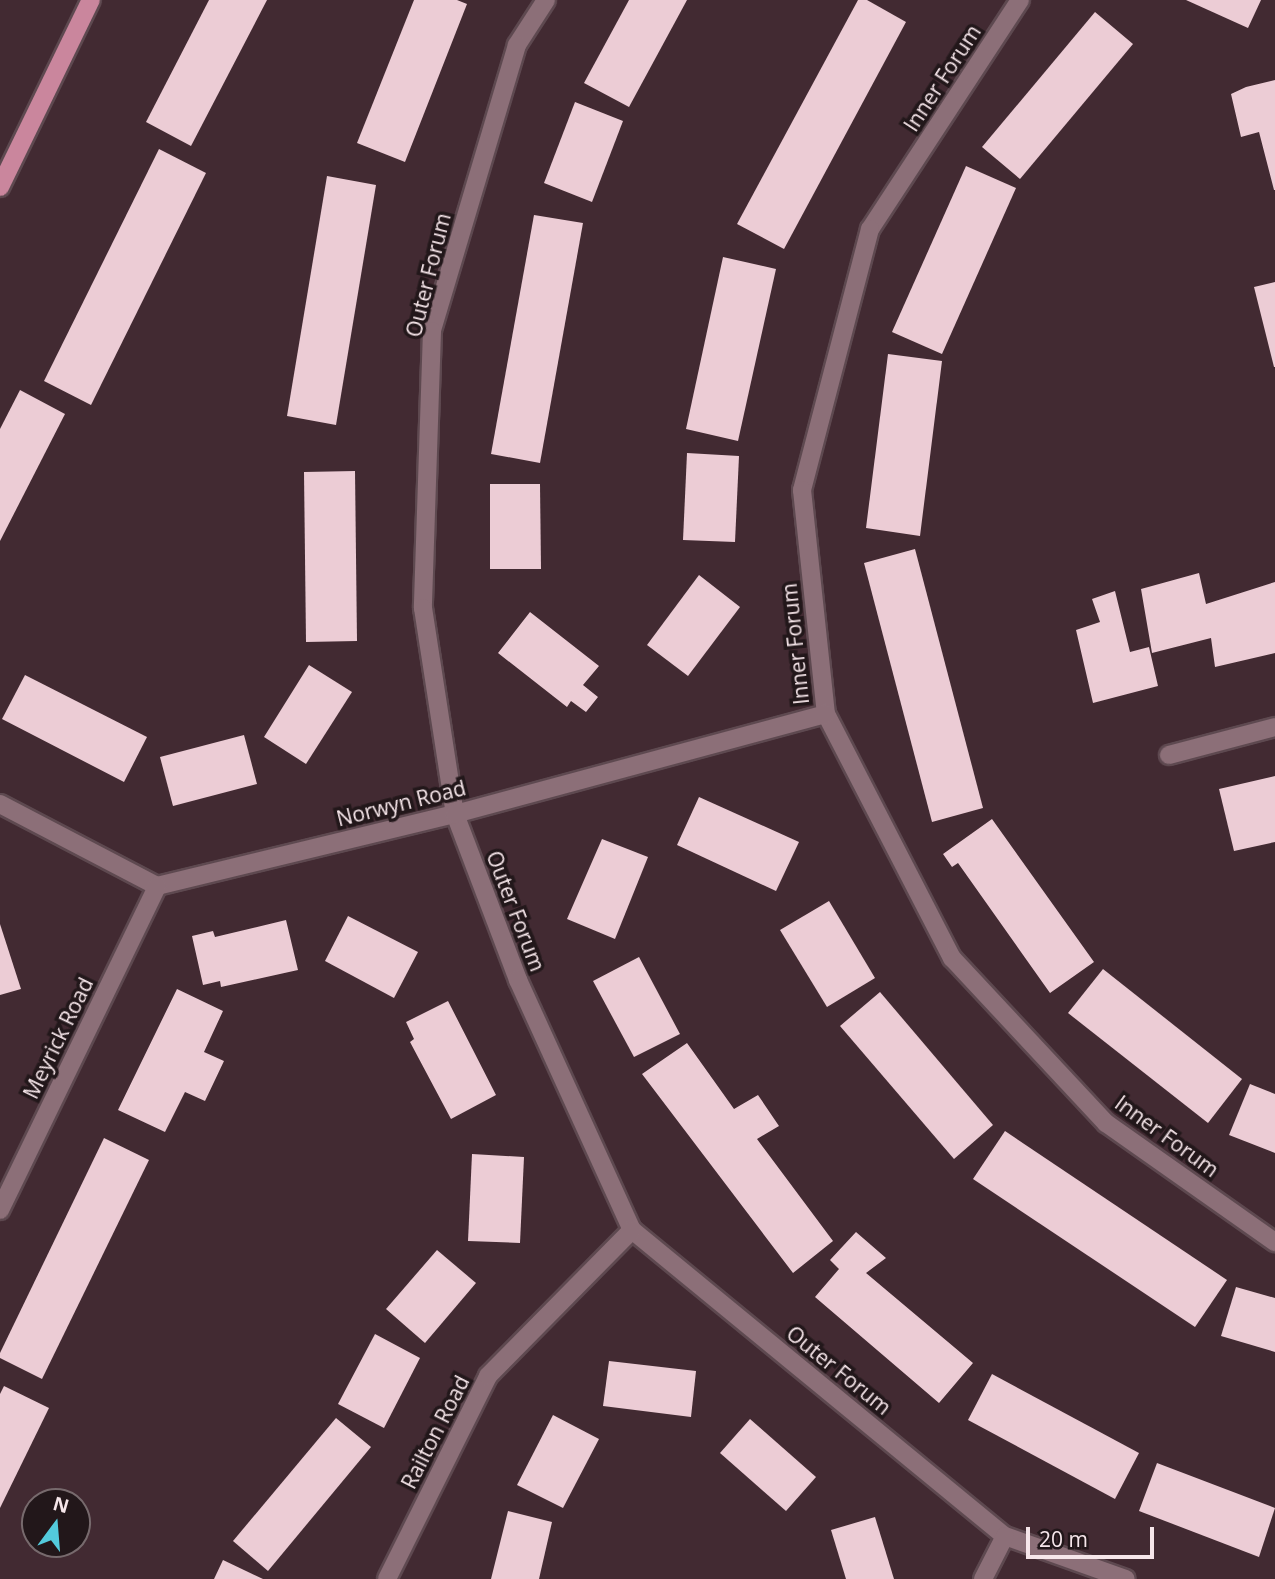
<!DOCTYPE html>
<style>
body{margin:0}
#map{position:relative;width:1275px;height:1579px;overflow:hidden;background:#422a32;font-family:"Open Sans",sans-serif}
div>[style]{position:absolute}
.building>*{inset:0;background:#ecccd5}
.roads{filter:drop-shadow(2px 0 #5e4950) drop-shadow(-2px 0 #5e4950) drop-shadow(0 2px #5e4950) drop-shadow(0 -2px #5e4950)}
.street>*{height:18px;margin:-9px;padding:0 9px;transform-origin:9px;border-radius:9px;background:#8c6f78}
.primary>*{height:18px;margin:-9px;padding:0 9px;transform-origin:9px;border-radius:9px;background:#ca869d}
span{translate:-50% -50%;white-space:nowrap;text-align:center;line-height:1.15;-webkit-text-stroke:7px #22171a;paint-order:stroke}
.street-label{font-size:21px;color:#f6e6ea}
.north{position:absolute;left:21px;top:1488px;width:70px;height:70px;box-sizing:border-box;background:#22171a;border:2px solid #776a6d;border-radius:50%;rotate:16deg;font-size:19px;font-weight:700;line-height:28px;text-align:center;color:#f6e6ea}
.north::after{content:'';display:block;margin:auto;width:24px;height:32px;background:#53cadc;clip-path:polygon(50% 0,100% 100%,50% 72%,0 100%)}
.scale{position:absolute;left:1026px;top:1527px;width:128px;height:32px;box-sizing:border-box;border:4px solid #f6e6ea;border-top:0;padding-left:9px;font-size:21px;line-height:24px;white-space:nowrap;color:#f6e6ea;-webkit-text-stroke:5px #22171a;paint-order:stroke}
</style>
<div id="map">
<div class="building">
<i style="clip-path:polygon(209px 0,267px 0,191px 146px,146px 122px)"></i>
<i style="clip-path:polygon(414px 0,457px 0,467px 4px,405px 162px,357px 143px)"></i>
<i style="clip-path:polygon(629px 0,687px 0,629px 107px,584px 83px)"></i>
<i style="clip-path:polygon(858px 0,867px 0,906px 22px,784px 249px,737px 224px)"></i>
<i style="clip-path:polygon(1186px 0,1261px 0,1248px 28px)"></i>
<i style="clip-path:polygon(1095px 12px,1133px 44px,1020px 179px,982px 147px)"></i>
<i style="clip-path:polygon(1275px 80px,1275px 190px,1274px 190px,1259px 132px,1241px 137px,1231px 94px,1246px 87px)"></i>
<i style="clip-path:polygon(575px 102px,623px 121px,592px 202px,544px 183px)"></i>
<i style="clip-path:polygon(159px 149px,206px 173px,91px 405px,44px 381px)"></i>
<i style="clip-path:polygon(966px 166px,1016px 188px,942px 354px,892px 332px)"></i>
<i style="clip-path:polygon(327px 176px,376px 185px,336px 425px,287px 416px)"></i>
<i style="clip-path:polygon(534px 215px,583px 223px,540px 463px,491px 454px)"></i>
<i style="clip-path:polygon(723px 257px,776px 269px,738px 441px,686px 429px)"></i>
<i style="clip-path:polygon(1275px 282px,1275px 367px,1274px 367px,1254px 287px)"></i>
<i style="clip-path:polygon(888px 354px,942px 361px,920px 536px,866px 528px)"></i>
<i style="clip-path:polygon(20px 390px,65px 414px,0 541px,0 429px)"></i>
<i style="clip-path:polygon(687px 453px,739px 456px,735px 542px,683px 540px)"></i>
<i style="clip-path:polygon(355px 471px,357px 641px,306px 642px,304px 472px)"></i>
<i style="clip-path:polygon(490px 484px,540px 484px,541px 569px,490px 569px)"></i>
<i style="clip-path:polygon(915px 549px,983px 808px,932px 822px,864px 563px)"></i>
<i style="clip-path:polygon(1199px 573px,1206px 604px,1275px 582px,1275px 653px,1215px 667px,1211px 638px,1152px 653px,1141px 589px)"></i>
<i style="clip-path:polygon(699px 575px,740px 607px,688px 676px,647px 645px)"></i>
<i style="clip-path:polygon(1115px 591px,1130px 652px,1149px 647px,1158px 686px,1093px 703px,1076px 630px,1100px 622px,1092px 599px)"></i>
<i style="clip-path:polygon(530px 612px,599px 666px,583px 685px,598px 697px,586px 712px,571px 701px,567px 707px,498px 653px)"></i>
<i style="clip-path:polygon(309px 665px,352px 692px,306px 764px,264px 737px)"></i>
<i style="clip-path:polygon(25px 675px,147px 737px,124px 782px,2px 719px)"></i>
<i style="clip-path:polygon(244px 735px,257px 784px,173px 806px,160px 757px)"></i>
<i style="clip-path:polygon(1275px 776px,1275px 842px,1234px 851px,1219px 789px)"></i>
<i style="clip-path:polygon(699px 797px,799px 842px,776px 891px,677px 845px)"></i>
<i style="clip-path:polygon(992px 819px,1094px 962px,1050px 993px,958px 863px,952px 867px,943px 854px)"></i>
<i style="clip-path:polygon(602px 839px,648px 857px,615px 939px,567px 919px)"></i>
<i style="clip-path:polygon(829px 901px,875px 978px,827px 1007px,780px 930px)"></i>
<i style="clip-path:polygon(348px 916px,418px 952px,394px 998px,325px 961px)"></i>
<i style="clip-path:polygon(286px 920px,298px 970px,221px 987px,220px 981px,203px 985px,192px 936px,213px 931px,215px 937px)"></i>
<i style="clip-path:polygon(0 924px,21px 989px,0 995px)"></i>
<i style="clip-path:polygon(639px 957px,680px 1034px,634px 1057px,593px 981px)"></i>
<i style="clip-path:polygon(1103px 969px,1242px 1079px,1208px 1123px,1068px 1013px)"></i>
<i style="clip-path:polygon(177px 989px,223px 1011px,204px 1052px,224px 1061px,205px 1101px,185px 1092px,165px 1132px,118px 1110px)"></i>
<i style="clip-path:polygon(880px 992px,993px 1125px,954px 1159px,840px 1026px)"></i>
<i style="clip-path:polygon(448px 1001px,496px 1095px,451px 1119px,410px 1042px,414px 1039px,406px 1022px)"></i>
<i style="clip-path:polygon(687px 1043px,734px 1109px,758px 1095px,779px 1126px,757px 1139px,833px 1241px,793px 1273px,642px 1074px)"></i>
<i style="clip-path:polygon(1250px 1084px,1275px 1094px,1275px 1153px,1229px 1135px)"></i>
<i style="clip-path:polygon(1005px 1131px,1227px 1280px,1195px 1327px,973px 1179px)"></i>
<i style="clip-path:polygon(104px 1138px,149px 1160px,42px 1379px,0 1358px,0 1353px)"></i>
<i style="clip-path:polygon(472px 1154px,524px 1157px,520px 1243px,468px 1241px)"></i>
<i style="clip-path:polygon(856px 1232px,886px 1258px,866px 1273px,973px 1363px,939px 1403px,815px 1297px,839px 1269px,830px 1260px)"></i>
<i style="clip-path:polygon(437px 1250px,476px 1283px,425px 1343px,386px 1309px)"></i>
<i style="clip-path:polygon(1236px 1287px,1275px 1298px,1275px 1352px,1221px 1336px)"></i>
<i style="clip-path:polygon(375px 1334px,420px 1358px,384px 1428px,338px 1404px)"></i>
<i style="clip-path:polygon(609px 1361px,696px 1371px,691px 1417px,603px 1406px)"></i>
<i style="clip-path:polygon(992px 1374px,1139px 1453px,1115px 1499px,968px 1420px)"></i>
<i style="clip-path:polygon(4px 1386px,49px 1408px,0 1508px,0 1394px)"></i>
<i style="clip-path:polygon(553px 1415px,599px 1439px,563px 1508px,517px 1485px)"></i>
<i style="clip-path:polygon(336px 1418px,371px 1447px,268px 1571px,233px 1541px)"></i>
<i style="clip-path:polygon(750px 1419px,816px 1477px,786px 1511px,720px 1453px)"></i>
<i style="clip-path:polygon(1157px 1463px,1275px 1508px,1259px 1557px,1139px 1511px)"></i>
<i style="clip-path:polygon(508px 1511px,552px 1522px,539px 1579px,491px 1579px)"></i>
<i style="clip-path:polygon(875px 1517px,894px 1579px,846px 1579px,831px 1530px)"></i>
<i style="clip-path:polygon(223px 1560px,263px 1579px,214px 1579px)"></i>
</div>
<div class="roads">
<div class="street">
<i style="left:546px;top:0;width:54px;rotate:122.8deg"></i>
<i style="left:517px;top:45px;width:298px;rotate:106.6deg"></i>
<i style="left:432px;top:331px;width:277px;rotate:91.9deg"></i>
<i style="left:423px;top:608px;width:208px;rotate:81.2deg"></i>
<i style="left:455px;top:814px;width:178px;rotate:69.2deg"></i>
<i style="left:518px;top:980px;width:275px;rotate:65.5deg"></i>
<i style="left:632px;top:1230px;width:482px;rotate:39.4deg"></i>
<i style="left:1005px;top:1536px;width:128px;rotate:19.6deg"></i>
<i style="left:1020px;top:0;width:274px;rotate:123.2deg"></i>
<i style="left:870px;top:229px;width:270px;rotate:104.6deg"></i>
<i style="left:802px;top:490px;width:225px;rotate:83.9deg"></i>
<i style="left:826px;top:714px;width:275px;rotate:62.7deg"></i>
<i style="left:952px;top:958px;width:226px;rotate:47deg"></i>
<i style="left:1106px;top:1123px;width:207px;rotate:35.2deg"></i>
<i style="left:1169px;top:755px;width:110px;rotate:-14.8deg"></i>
<i style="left:0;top:804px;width:177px;rotate:27.6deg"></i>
<i style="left:157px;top:886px;width:307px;rotate:-13.6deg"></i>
<i style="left:455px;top:814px;width:384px;rotate:-15.1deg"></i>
<i style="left:0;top:1210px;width:360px;rotate:-64.1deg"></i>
<i style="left:387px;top:1579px;width:227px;rotate:-63.5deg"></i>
<i style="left:488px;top:1376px;width:205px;rotate:-45.4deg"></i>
<i style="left:983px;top:1579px;width:48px;rotate:-62.9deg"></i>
</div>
<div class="primary">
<i style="left:0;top:187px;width:208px;rotate:-64.1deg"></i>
</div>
</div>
<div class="street-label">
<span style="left:942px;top:78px;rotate:-57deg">Inner Forum</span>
<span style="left:428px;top:275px;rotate:-76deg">Outer Forum</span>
<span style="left:795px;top:644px;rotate:-96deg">Inner Forum</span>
<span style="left:401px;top:803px;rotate:-14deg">Norwyn Road</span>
<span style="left:516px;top:911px;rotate:69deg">Outer Forum</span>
<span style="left:58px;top:1038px;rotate:-64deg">Meyrick Road</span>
<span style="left:1167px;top:1136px;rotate:36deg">Inner Forum</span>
<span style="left:839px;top:1370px;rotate:39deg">Outer Forum</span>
<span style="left:435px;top:1432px;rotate:-63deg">Railton Road</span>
</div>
<div class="north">N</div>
<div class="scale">20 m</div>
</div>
